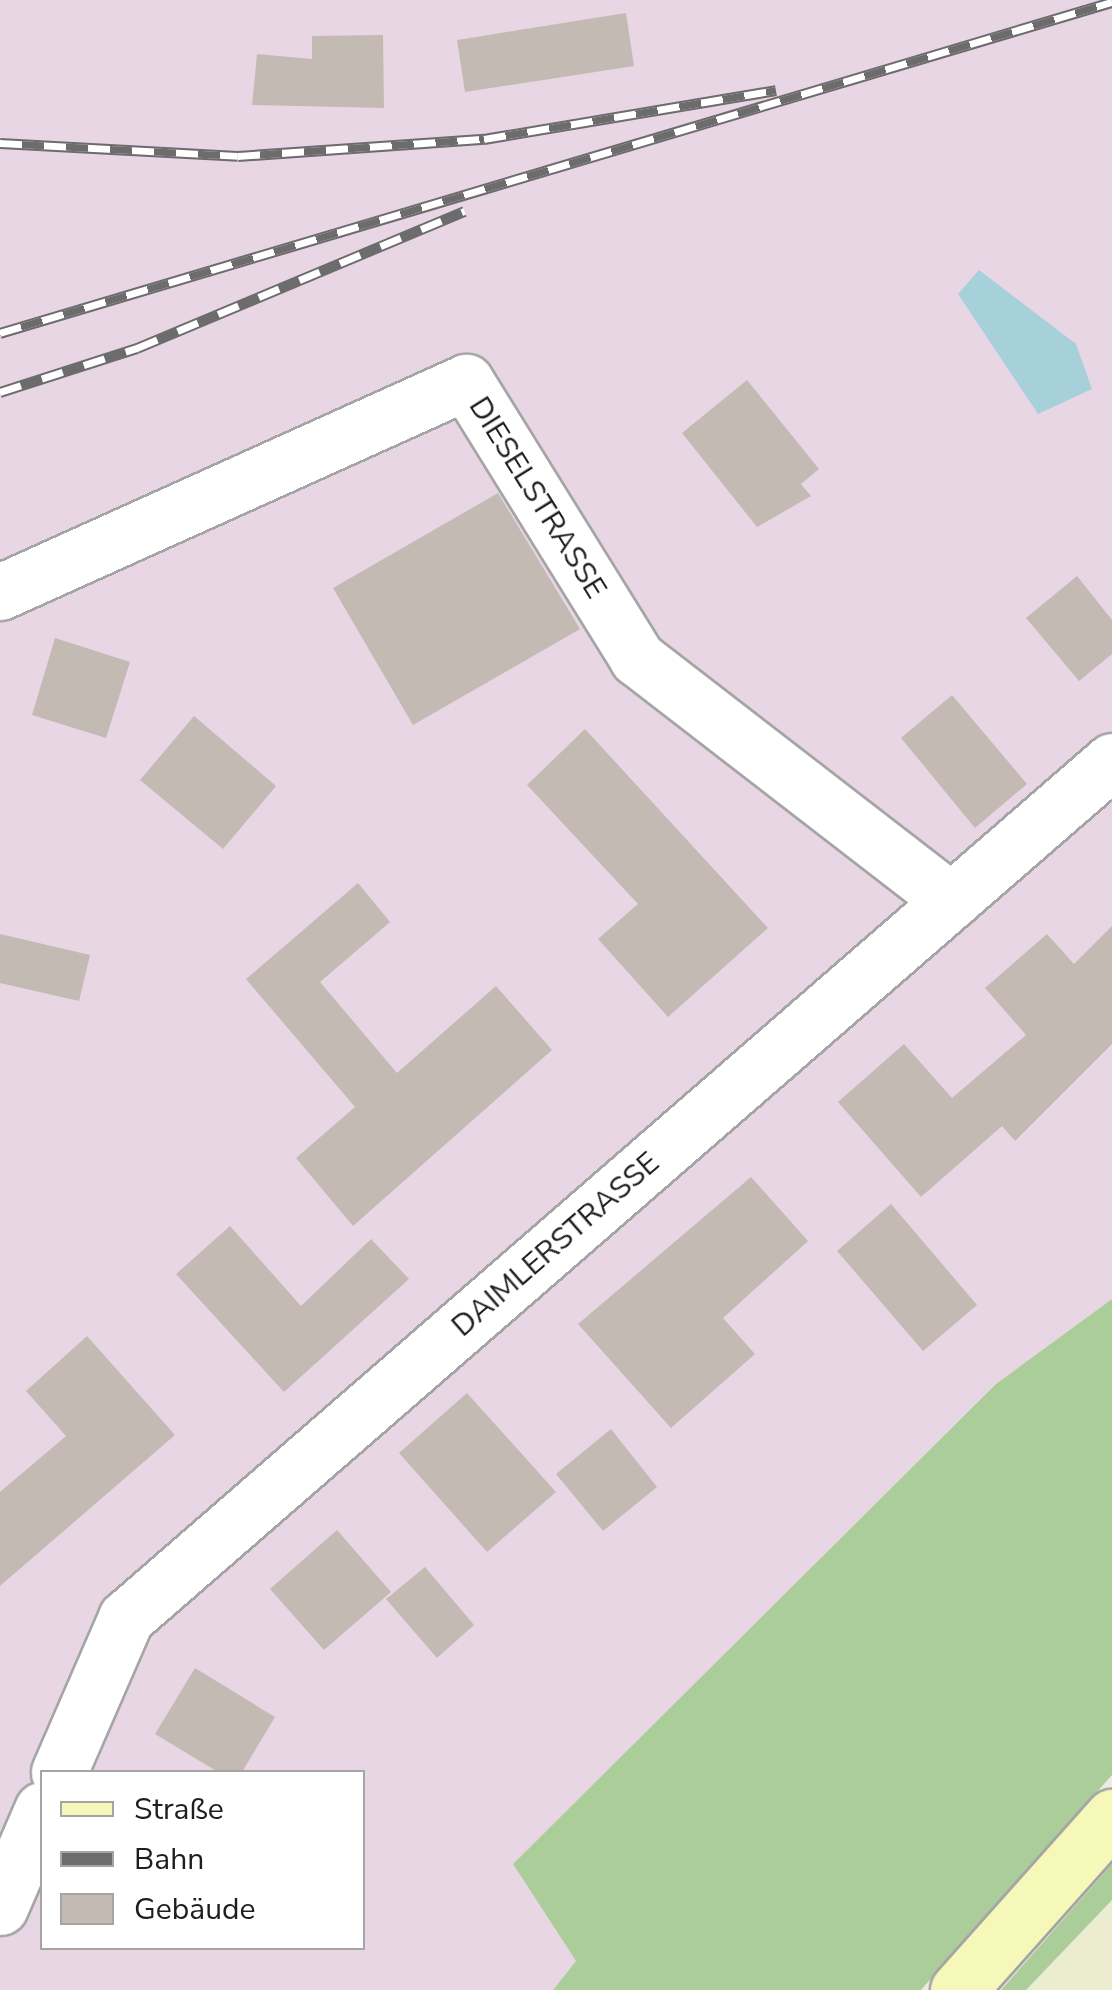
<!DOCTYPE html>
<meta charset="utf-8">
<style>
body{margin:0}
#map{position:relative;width:1112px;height:1990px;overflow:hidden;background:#efebe4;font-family:"Nunito Sans",sans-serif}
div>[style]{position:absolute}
.industrial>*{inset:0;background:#e8d6e5}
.farmland>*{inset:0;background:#ecedd0}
.forest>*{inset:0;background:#abcd9a}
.water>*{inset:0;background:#a6d1db}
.building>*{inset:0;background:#c3bab4}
.roads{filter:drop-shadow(2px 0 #a5a5a5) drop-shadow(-2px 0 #a5a5a5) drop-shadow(0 2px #a5a5a5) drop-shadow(0 -2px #a5a5a5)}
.street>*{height:55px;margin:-27.5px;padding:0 27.5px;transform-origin:27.5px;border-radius:27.5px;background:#fff}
.secondary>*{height:55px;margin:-27.5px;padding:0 27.5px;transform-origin:27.5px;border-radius:27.5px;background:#f6f8b9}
.rail>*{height:11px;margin-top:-5.5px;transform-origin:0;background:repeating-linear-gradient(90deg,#fff 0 22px,#6c6c6c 0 44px);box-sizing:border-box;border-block:2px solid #6c6c6c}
span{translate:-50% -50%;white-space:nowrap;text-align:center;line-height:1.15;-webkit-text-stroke:8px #fff;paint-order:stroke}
.street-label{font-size:30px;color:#1e1e1e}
.legend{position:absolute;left:40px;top:1770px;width:325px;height:180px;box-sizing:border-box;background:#fff;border:2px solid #a5a5a5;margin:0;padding:12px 18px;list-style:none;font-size:30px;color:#1e1e1e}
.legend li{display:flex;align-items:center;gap:20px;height:50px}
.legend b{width:50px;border:2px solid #a5a5a5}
</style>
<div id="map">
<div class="industrial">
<i style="clip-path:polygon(evenodd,0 0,1112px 0,1112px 1299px,996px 1384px,513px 1864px,576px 1961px,553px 1990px,0 1990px,0 0,42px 1772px,362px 1772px,362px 1948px,42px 1948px,42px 1772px)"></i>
</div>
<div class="farmland">
<i style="clip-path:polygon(1112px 1900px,1112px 1990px,1026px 1990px)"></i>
</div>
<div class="forest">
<i style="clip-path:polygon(1112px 1299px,1112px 1775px,921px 1990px,553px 1990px,576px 1961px,513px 1864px,996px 1384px)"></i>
<i style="clip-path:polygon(1112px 1864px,1112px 1900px,1026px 1990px,1001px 1990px)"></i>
</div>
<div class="water">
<i style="clip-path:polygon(979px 270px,1076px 344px,1092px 389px,1038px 414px,958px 294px)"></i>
</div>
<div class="building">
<i style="clip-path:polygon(626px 13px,634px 66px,465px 92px,457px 40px)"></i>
<i style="clip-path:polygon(383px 35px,384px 108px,252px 105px,257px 54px,312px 59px,312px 36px)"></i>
<i style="clip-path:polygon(747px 380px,819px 469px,801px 484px,811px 496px,757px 527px,682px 433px)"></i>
<i style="clip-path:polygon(498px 493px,580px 629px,413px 725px,333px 588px)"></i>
<i style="clip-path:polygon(1077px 576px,1112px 620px,1112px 654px,1079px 681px,1026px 618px)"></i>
<i style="clip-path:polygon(55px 638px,130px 662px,106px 738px,32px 715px)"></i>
<i style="clip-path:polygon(952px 695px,1027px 784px,975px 828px,901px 738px)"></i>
<i style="clip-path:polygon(194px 716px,276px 786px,223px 849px,140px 780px)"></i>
<i style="clip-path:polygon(585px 729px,768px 928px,668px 1017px,598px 939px,638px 904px,527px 785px)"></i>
<i style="clip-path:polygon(358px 883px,390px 922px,320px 982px,397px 1073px,496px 986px,552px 1050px,353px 1226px,296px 1158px,355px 1107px,246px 979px)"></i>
<i style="clip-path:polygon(1112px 926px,1112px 1044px,1015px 1141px,1002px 1126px,921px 1197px,838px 1102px,904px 1044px,952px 1098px,1026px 1035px,985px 988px,1047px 934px,1074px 964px)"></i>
<i style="clip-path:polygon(0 934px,90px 955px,79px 1001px,0 983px)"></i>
<i style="clip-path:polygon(751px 1177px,808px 1241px,723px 1318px,755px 1354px,671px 1428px,578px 1324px)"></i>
<i style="clip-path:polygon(891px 1204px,977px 1305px,923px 1351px,837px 1251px)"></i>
<i style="clip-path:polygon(230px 1226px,301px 1306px,371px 1239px,409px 1279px,284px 1392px,176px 1274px)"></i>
<i style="clip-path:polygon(87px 1336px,175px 1435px,0 1586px,0 1492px,66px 1436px,26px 1391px)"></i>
<i style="clip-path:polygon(467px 1393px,556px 1492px,487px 1552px,399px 1453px)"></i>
<i style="clip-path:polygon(611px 1429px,657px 1487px,603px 1531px,556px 1474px)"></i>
<i style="clip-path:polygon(337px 1530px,391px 1592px,324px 1650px,270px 1589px)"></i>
<i style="clip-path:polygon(425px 1567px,474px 1625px,437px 1658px,386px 1599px)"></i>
<i style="clip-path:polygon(195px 1668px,275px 1717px,242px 1772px,218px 1772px,155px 1734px)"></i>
</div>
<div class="roads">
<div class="street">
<i style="left:0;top:592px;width:511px;rotate:-24.26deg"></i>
<i style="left:466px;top:382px;width:325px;rotate:58.2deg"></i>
<i style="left:637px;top:658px;width:397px;rotate:37.7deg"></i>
<i style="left:59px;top:1772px;width:168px;rotate:-66.5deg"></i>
<i style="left:126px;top:1618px;width:1306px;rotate:-41deg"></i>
<i style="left:0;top:1907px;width:106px;rotate:-66.6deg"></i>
</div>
<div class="secondary">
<i style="left:958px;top:1990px;width:232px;rotate:-48.3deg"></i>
</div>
</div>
<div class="rail">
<i style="left:0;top:143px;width:238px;rotate:3.1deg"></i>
<i style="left:238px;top:156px;width:247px;rotate:-4deg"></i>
<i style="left:484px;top:139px;width:296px;rotate:-9.5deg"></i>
<i style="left:0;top:333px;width:1160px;rotate:-16.58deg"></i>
<i style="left:0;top:392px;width:144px;rotate:-17.8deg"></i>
<i style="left:137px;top:348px;width:355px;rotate:-22.7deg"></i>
</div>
<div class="street-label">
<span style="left:537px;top:498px;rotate:58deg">DIESELSTRASSE</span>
<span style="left:556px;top:1245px;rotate:-41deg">DAIMLERSTRASSE</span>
</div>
<ul class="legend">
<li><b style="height:12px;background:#f6f8b9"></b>Straße</li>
<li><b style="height:12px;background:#6c6c6c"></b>Bahn</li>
<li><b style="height:28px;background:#c3bab4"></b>Gebäude</li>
</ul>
</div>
